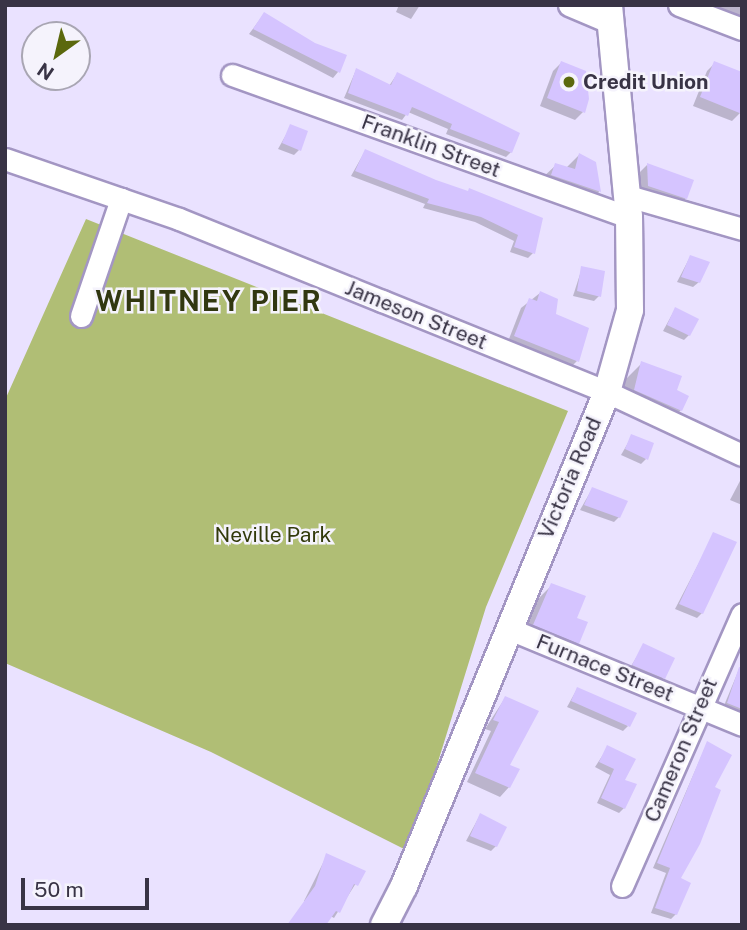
<!DOCTYPE html>
<style>
body{margin:0}
#map{position:relative;width:747px;height:930px;overflow:hidden;background:#eae2ff;font-family:"Public Sans",sans-serif}
div>[style]{position:absolute}
.green>*{inset:0;background:#b0be75}
.shadow>*{inset:0;background:#0003}
.building>*{inset:0;background:#d5c4ff}
.roads{filter:drop-shadow(2px 0 #a396c3) drop-shadow(-2px 0 #a396c3) drop-shadow(0 2px #a396c3) drop-shadow(0 -2px #a396c3)}
.minor>*{height:21px;margin:-10.5px;padding:0 10.5px;transform-origin:10.5px;border-radius:10.5px;background:#fff}
.major>*{height:26px;margin:-13px;padding:0 13px;transform-origin:13px;border-radius:13px;background:#fff}
.dots>*{width:19px;height:19px;translate:-50% -50%;box-sizing:border-box;border:4px solid #f5f3fc;border-radius:50%}
span{translate:-50% -50%;white-space:nowrap;text-align:center;line-height:1.15;-webkit-text-stroke:5px #f5f3fc;paint-order:stroke}
.poi-label{font-size:21px;color:#383345;font-weight:700}
.left{translate:0 -50%;text-align:left}
.street-label{font-size:21px;color:#383345}
.park-label{font-size:21px;color:#323a0b}
.district-label{font-size:28px;color:#313710;font-weight:700;letter-spacing:2px}
.frame{position:absolute;inset:0;border:7px solid #383345;pointer-events:none}
.north{position:absolute;left:21px;top:21px;width:70px;height:70px;box-sizing:border-box;background:#f5f3fc;border:2px solid #a9a6b3;border-radius:50%;rotate:214deg;font-size:19px;font-weight:700;line-height:28px;text-align:center;color:#383345}
.north::after{content:'';display:block;margin:auto;width:24px;height:32px;background:#5b680d;clip-path:polygon(50% 0,100% 100%,50% 72%,0 100%)}
.scale{position:absolute;left:21px;top:878px;width:128px;height:32px;box-sizing:border-box;border:4px solid #383345;border-top:0;padding-left:9px;font-size:21px;line-height:24px;white-space:nowrap;color:#383345;-webkit-text-stroke:5px #f5f3fc;paint-order:stroke}
</style>
<div id="map">
<div class="green">
<i style="clip-path:polygon(86px 219px,568px 411px,486px 607px,410px 852px,211px 752px,5px 663px,5px 400px)"></i>
</div>
<div class="shadow">
<i style="clip-path:polygon(399px 5px,420px 5px,411px 19px,396px 12px)"></i>
<i style="clip-path:polygon(711px 5px,742px 5px,742px 18px)"></i>
<i style="clip-path:polygon(264px 14px,314px 44px,345px 56px,338px 72px,333px 78px,249px 34px)"></i>
<i style="clip-path:polygon(561px 63px,583px 112px,575px 120px,540px 106px,553px 71px)"></i>
<i style="clip-path:polygon(715px 63px,740px 113px,732px 121px,693px 106px,707px 71px)"></i>
<i style="clip-path:polygon(356px 70px,389px 86px,397px 74px,511px 152px,506px 157px,446px 134px,448px 129px,408px 112px,402px 120px,344px 98px)"></i>
<i style="clip-path:polygon(291px 126px,299px 150px,294px 155px,278px 149px)"></i>
<i style="clip-path:polygon(365px 151px,436px 182px,541px 219px,533px 253px,528px 258px,510px 252px,514px 241px,475px 222px,423px 208px,425px 204px,351px 176px)"></i>
<i style="clip-path:polygon(579px 155px,595px 163px,599px 192px,584px 207px,540px 180px,556px 165px,566px 168px)"></i>
<i style="clip-path:polygon(647px 165px,686px 198px,670px 214px,633px 201px,632px 180px)"></i>
<i style="clip-path:polygon(690px 257px,699px 282px,693px 287px,677px 282px)"></i>
<i style="clip-path:polygon(582px 268px,599px 296px,594px 301px,573px 296px)"></i>
<i style="clip-path:polygon(540px 293px,577px 361px,569px 369px,507px 344px,521px 308px)"></i>
<i style="clip-path:polygon(675px 309px,689px 335px,684px 340px,663px 331px)"></i>
<i style="clip-path:polygon(642px 363px,681px 410px,665px 425px,619px 406px,626px 379px)"></i>
<i style="clip-path:polygon(632px 436px,646px 459px,641px 464px,621px 455px)"></i>
<i style="clip-path:polygon(741px 479px,742px 479px,742px 505px,730px 500px)"></i>
<i style="clip-path:polygon(592px 489px,619px 517px,614px 522px,580px 510px)"></i>
<i style="clip-path:polygon(714px 534px,702px 613px,697px 618px,675px 609px)"></i>
<i style="clip-path:polygon(552px 585px,575px 619px,577px 643px,562px 658px,519px 640px,536px 601px)"></i>
<i style="clip-path:polygon(644px 645px,663px 678px,658px 683px,628px 671px)"></i>
<i style="clip-path:polygon(742px 662px,742px 716px,723px 708px)"></i>
<i style="clip-path:polygon(577px 689px,628px 726px,623px 731px,567px 707px)"></i>
<i style="clip-path:polygon(505px 698px,509px 787px,500px 797px,467px 782px,491px 731px,485px 729px)"></i>
<i style="clip-path:polygon(707px 743px,712px 788px,678px 879px,676px 914px,671px 919px,651px 913px,666px 873px,653px 868px)"></i>
<i style="clip-path:polygon(608px 747px,622px 781px,624px 808px,619px 813px,597px 803px,610px 775px,595px 767px)"></i>
<i style="clip-path:polygon(480px 815px,496px 846px,491px 851px,466px 841px)"></i>
<i style="clip-path:polygon(327px 855px,363px 872px,334px 918px,304px 901px)"></i>
</div>
<div class="building">
<i style="clip-path:polygon(264px 12px,315px 43px,347px 55px,340px 73px,253px 29px)"></i>
<i style="clip-path:polygon(561px 61px,586px 71px,589px 99px,585px 113px,547px 98px)"></i>
<i style="clip-path:polygon(714px 61px,742px 72px,742px 114px,700px 97px)"></i>
<i style="clip-path:polygon(356px 68px,391px 85px,397px 72px,520px 133px,512px 153px,450px 129px,452px 124px,412px 107px,408px 116px,348px 93px)"></i>
<i style="clip-path:polygon(290px 124px,308px 131px,301px 151px,282px 143px)"></i>
<i style="clip-path:polygon(365px 149px,436px 180px,468px 191px,469px 188px,543px 218px,535px 254px,514px 247px,518px 235px,481px 217px,427px 203px,429px 199px,355px 171px)"></i>
<i style="clip-path:polygon(579px 153px,596px 162px,601px 192px,551px 175px,555px 163px,575px 169px)"></i>
<i style="clip-path:polygon(647px 163px,694px 180px,687px 199px,648px 186px)"></i>
<i style="clip-path:polygon(690px 255px,710px 262px,700px 283px,681px 277px)"></i>
<i style="clip-path:polygon(581px 266px,605px 271px,601px 297px,577px 291px)"></i>
<i style="clip-path:polygon(540px 291px,558px 299px,556px 314px,589px 328px,579px 362px,514px 336px,529px 298px,537px 301px)"></i>
<i style="clip-path:polygon(675px 307px,699px 319px,690px 336px,667px 325px)"></i>
<i style="clip-path:polygon(641px 361px,682px 376px,677px 390px,689px 396px,682px 411px,634px 390px)"></i>
<i style="clip-path:polygon(631px 434px,654px 443px,648px 460px,625px 449px)"></i>
<i style="clip-path:polygon(592px 487px,628px 501px,620px 518px,584px 505px)"></i>
<i style="clip-path:polygon(713px 532px,737px 542px,703px 614px,679px 604px)"></i>
<i style="clip-path:polygon(551px 583px,586px 596px,577px 618px,588px 622px,579px 644px,533px 625px)"></i>
<i style="clip-path:polygon(643px 643px,675px 658px,665px 679px,632px 665px)"></i>
<i style="clip-path:polygon(739px 667px,742px 668px,742px 709px,727px 703px)"></i>
<i style="clip-path:polygon(577px 687px,637px 713px,630px 727px,571px 701px)"></i>
<i style="clip-path:polygon(505px 696px,539px 711px,510px 765px,520px 769px,510px 788px,475px 773px,499px 722px,493px 720px)"></i>
<i style="clip-path:polygon(707px 741px,732px 755px,715px 787px,721px 790px,700px 844px,681px 878px,691px 883px,677px 915px,655px 908px,670px 868px,657px 863px)"></i>
<i style="clip-path:polygon(607px 745px,636px 759px,625px 780px,637px 784px,625px 809px,601px 798px,614px 769px,599px 762px)"></i>
<i style="clip-path:polygon(480px 813px,507px 827px,497px 847px,470px 836px)"></i>
<i style="clip-path:polygon(326px 853px,366px 871px,358px 886px,354px 884px,340px 913px,336px 911px,326px 925px,287px 925px,315px 886px)"></i>
</div>
<div class="roads">
<div class="minor">
<i style="left:569px;top:5px;width:43px;rotate:23deg"></i>
<i style="left:679px;top:5px;width:67px;rotate:20.9deg"></i>
<i style="left:232px;top:75px;width:422px;rotate:19.7deg"></i>
<i style="left:5px;top:159px;width:184px;rotate:19deg"></i>
<i style="left:179px;top:219px;width:219px;rotate:22deg"></i>
<i style="left:382px;top:301px;width:243px;rotate:22deg"></i>
<i style="left:607px;top:392px;width:149px;rotate:25deg"></i>
<i style="left:628px;top:196px;width:119px;rotate:16.1deg"></i>
<i style="left:81px;top:316px;width:124px;rotate:-71.1deg"></i>
<i style="left:507px;top:628px;width:254px;rotate:22.4deg"></i>
<i style="left:622px;top:886px;width:297px;rotate:-66.2deg"></i>
</div>
<div class="major">
<i style="left:384px;top:925px;width:44px;rotate:-62.9deg"></i>
<i style="left:404px;top:886px;width:534px;rotate:-67.66deg"></i>
<i style="left:607px;top:392px;width:85px;rotate:-74.3deg"></i>
<i style="left:630px;top:310px;width:93px;rotate:-90.6deg"></i>
<i style="left:629px;top:217px;width:213px;rotate:-95.4deg"></i>
</div>
</div>
<div class="dots">
<i style="left:569px;top:82px;background:#5b680d"></i>
</div>
<div class="poi-label">
<span class="left" style="left:583px;top:82px">Credit Union</span>
</div>
<div class="street-label">
<span style="left:431px;top:146px;rotate:20deg">Franklin Street</span>
<span style="left:416px;top:315px;rotate:22deg">Jameson Street</span>
<span style="left:570px;top:478px;rotate:-67deg">Victoria Road</span>
<span style="left:605px;top:668px;rotate:22deg">Furnace Street</span>
<span style="left:681px;top:750px;rotate:-67deg">Cameron Street</span>
</div>
<div class="park-label">
<span style="left:273px;top:535px">Neville Park</span>
</div>
<div class="district-label">
<span style="left:209px;top:301px">WHITNEY PIER</span>
</div>
<div class="frame"></div>
<div class="north">N</div>
<div class="scale">50 m</div>
</div>
